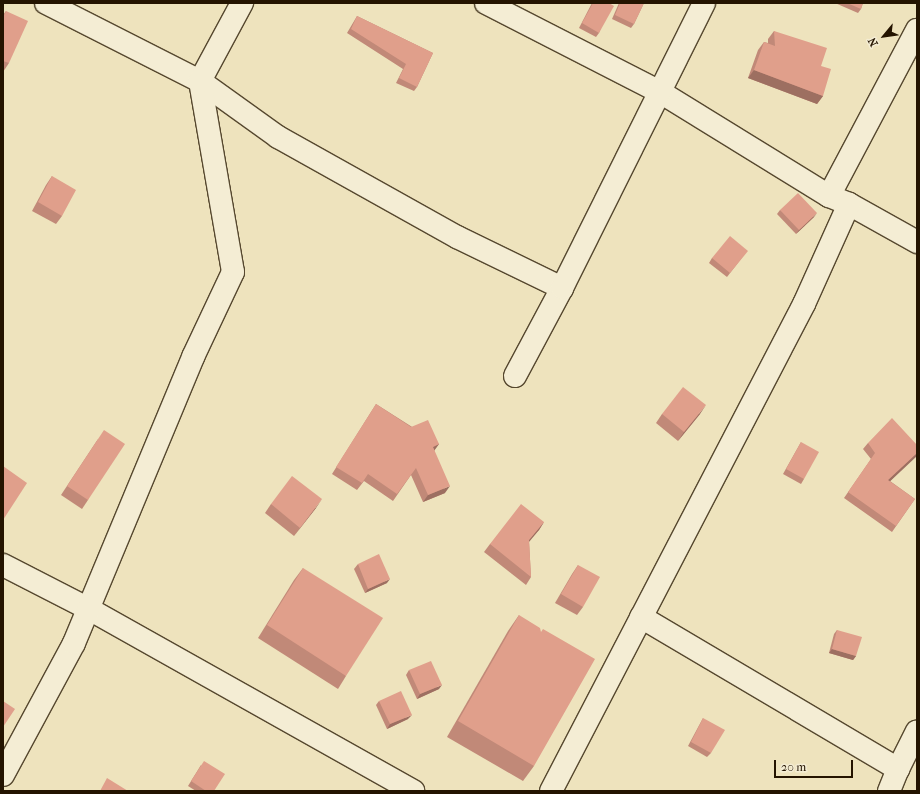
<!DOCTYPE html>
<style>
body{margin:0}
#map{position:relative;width:920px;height:794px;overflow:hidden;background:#eee3bd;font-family:"IM FELL French Canon",serif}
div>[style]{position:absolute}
.roads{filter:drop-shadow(1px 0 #56482f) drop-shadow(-1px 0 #56482f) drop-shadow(0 1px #56482f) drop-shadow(0 -1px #56482f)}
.minor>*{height:22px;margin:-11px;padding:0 11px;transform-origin:11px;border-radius:11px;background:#f4edd4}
.wall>*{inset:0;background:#c18978}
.shaded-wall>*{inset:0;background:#9d6f61}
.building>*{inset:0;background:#e09f8b}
span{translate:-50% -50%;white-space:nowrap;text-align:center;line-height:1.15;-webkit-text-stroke:3px #f4edd4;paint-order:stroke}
.frame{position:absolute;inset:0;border:4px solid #241400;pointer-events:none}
.north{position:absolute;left:864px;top:16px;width:40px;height:40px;-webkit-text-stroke:3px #f4edd4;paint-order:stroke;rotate:241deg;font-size:11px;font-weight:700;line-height:16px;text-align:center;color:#241400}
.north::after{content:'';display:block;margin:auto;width:14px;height:18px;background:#241400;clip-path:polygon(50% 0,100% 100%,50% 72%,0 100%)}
.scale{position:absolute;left:774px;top:760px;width:79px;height:18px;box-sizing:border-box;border:2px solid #241400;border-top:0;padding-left:5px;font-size:12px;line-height:14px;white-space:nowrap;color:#241400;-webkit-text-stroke:3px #f4edd4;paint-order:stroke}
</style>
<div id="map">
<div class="roads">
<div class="minor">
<i style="left:46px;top:3px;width:173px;rotate:26.9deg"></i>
<i style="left:200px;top:81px;width:96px;rotate:35.7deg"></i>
<i style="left:278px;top:137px;width:205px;rotate:29.2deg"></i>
<i style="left:457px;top:237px;width:117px;rotate:25.9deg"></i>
<i style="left:486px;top:3px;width:195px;rotate:27.1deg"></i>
<i style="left:660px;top:92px;width:198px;rotate:31.6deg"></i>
<i style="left:849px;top:204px;width:78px;rotate:29.2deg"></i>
<i style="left:515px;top:376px;width:100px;rotate:-61.9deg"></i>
<i style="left:562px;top:288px;width:318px;rotate:-63.5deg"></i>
<i style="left:3px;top:565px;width:97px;rotate:27.1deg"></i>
<i style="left:89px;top:609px;width:372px;rotate:29.3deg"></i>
<i style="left:641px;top:617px;width:299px;rotate:30.6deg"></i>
<i style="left:898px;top:769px;width:42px;rotate:-63.4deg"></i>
<i style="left:3px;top:775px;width:150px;rotate:-61.7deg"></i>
<i style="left:74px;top:643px;width:310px;rotate:-67.4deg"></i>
<i style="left:193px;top:357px;width:94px;rotate:-64.8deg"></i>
<i style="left:233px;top:272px;width:194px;rotate:-99.8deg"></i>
<i style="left:200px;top:81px;width:89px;rotate:-61.7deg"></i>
<i style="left:551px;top:791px;width:549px;rotate:-62.55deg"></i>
<i style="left:804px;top:304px;width:110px;rotate:-65.8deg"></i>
<i style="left:849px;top:204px;width:22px;rotate:-158deg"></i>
<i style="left:829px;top:196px;width:188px;rotate:-62.1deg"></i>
<i style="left:889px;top:791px;width:24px;rotate:-68deg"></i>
</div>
</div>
<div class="wall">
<i style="clip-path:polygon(592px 3px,609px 3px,599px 33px,596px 37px,579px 28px)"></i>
<i style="clip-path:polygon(619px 3px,644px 3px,634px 24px,631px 28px,612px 19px)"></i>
<i style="clip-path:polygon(835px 3px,863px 3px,861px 9px,858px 13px)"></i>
<i style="clip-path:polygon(6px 11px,9px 63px,3px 72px,3px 15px)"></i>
<i style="clip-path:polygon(357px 16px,433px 53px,417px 87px,414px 91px,396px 83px,403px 69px,347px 33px)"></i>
<i style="clip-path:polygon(774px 31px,821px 66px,823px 96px,817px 104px,748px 78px,758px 50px,764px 42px,768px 43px,768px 39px)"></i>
<i style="clip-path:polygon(52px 176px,62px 216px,56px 224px,32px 211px,46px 185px)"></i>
<i style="clip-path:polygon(780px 210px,814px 217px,796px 234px,777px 214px)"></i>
<i style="clip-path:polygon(744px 255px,727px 277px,709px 263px,712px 258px)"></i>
<i style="clip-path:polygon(376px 404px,439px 444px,434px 450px,445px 493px,423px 502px,411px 475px,393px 501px,364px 481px,357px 490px,332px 474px)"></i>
<i style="clip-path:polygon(662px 414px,700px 414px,678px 441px,656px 423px)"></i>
<i style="clip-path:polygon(98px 439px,88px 500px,82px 509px,61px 495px)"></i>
<i style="clip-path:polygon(801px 442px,804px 479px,801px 484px,783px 474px)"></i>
<i style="clip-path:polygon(868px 443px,917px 445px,917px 455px,890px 481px,915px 499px,892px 532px,844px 498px,871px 459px,863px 449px)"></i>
<i style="clip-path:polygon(271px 504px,316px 508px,294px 536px,265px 513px)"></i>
<i style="clip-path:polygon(544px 522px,539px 530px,529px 541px,531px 577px,526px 585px,484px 552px,490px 544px)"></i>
<i style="clip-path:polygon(358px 564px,387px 583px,365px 593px,354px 569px)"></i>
<i style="clip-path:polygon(578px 565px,583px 607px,577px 615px,555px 603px,572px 574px)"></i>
<i style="clip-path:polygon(303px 568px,346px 676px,338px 689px,258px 638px,294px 580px)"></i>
<i style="clip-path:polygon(519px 615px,534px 766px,523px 781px,447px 737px,508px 631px)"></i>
<i style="clip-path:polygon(837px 630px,856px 656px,853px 660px,829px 653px,834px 634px)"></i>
<i style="clip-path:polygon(409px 670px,439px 689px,417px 699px,406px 675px)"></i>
<i style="clip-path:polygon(379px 701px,408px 719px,387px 729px,376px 705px)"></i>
<i style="clip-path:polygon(703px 718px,711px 753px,707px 757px,688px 746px)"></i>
<i style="clip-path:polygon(201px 765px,214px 791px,196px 791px,188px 786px)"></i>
</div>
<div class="shaded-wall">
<i style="clip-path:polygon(754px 70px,823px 96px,817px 104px,748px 78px)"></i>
<i style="clip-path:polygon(817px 213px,814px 217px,796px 234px,799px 230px)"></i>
<i style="clip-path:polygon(706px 405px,700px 414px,678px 441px,684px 432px)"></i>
<i style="clip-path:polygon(439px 444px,434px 451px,433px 447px)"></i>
<i style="clip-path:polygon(917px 453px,917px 456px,884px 487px,888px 480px)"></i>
<i style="clip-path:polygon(450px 486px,445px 493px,423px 502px,428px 495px)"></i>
<i style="clip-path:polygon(322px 499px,316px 508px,294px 536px,300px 528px)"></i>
<i style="clip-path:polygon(544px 522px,539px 530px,524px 548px,529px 540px)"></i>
<i style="clip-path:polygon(390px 579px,387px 583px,365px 593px,368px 589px)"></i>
<i style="clip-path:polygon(832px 649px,856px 656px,853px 660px,829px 653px)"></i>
<i style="clip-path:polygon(442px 685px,439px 689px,417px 699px,420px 694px)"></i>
<i style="clip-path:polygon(412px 715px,408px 719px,387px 729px,390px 724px)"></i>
</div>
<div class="building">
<i style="clip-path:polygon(593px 3px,609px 3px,614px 6px,599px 33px,582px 23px)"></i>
<i style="clip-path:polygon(620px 3px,644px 3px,634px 24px,615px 15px)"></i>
<i style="clip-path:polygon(847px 3px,863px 3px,861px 9px)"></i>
<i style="clip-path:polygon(6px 11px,28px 21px,9px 63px,3px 61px,3px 17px)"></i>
<i style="clip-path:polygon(357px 16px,433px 53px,417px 87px,399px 78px,406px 64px,351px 29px)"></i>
<i style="clip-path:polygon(774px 31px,827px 48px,821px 66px,831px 69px,823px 96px,754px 70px,764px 42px,775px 46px)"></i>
<i style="clip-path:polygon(52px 176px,76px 190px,62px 216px,38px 202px)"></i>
<i style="clip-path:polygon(798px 193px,817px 213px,799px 230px,780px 210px)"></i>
<i style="clip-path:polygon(730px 236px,748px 251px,730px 273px,712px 258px)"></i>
<i style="clip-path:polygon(683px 387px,706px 405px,684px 432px,662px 414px)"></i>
<i style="clip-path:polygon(376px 404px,411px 427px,428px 420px,439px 444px,433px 447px,450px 486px,428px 495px,416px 468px,397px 494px,368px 474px,362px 483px,336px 467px)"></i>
<i style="clip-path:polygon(892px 418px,917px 445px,917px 453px,888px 480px,915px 499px,896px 526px,848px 492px,875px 453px,868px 443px)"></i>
<i style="clip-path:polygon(104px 430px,125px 444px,88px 500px,67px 486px)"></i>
<i style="clip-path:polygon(801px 442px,819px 452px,804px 479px,786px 469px)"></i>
<i style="clip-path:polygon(3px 466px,27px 483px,3px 520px)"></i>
<i style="clip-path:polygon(292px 476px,322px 499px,300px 528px,271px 504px)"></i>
<i style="clip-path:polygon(521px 504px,544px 522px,529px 540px,531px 577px,490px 544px)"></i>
<i style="clip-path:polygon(379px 554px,390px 579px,368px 589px,358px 564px)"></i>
<i style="clip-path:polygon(578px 565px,600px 577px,583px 607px,561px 594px)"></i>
<i style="clip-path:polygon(303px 568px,383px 618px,346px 676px,267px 625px)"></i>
<i style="clip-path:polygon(519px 615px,540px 628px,541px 632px,543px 629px,595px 659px,534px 766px,458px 721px)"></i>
<i style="clip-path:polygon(837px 630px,862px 637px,856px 656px,832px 649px)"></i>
<i style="clip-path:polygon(431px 661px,442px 685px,420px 694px,409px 670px)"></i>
<i style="clip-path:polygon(401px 691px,412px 715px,390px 724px,379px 701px)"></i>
<i style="clip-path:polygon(3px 701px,15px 709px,3px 727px)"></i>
<i style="clip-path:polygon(703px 718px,725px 730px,711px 753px,691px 742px)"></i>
<i style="clip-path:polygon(204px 761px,225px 774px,214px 791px,206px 791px,191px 781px)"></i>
<i style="clip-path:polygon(107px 778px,128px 791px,100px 791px)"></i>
</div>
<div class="frame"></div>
<div class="north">N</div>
<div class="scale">20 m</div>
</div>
